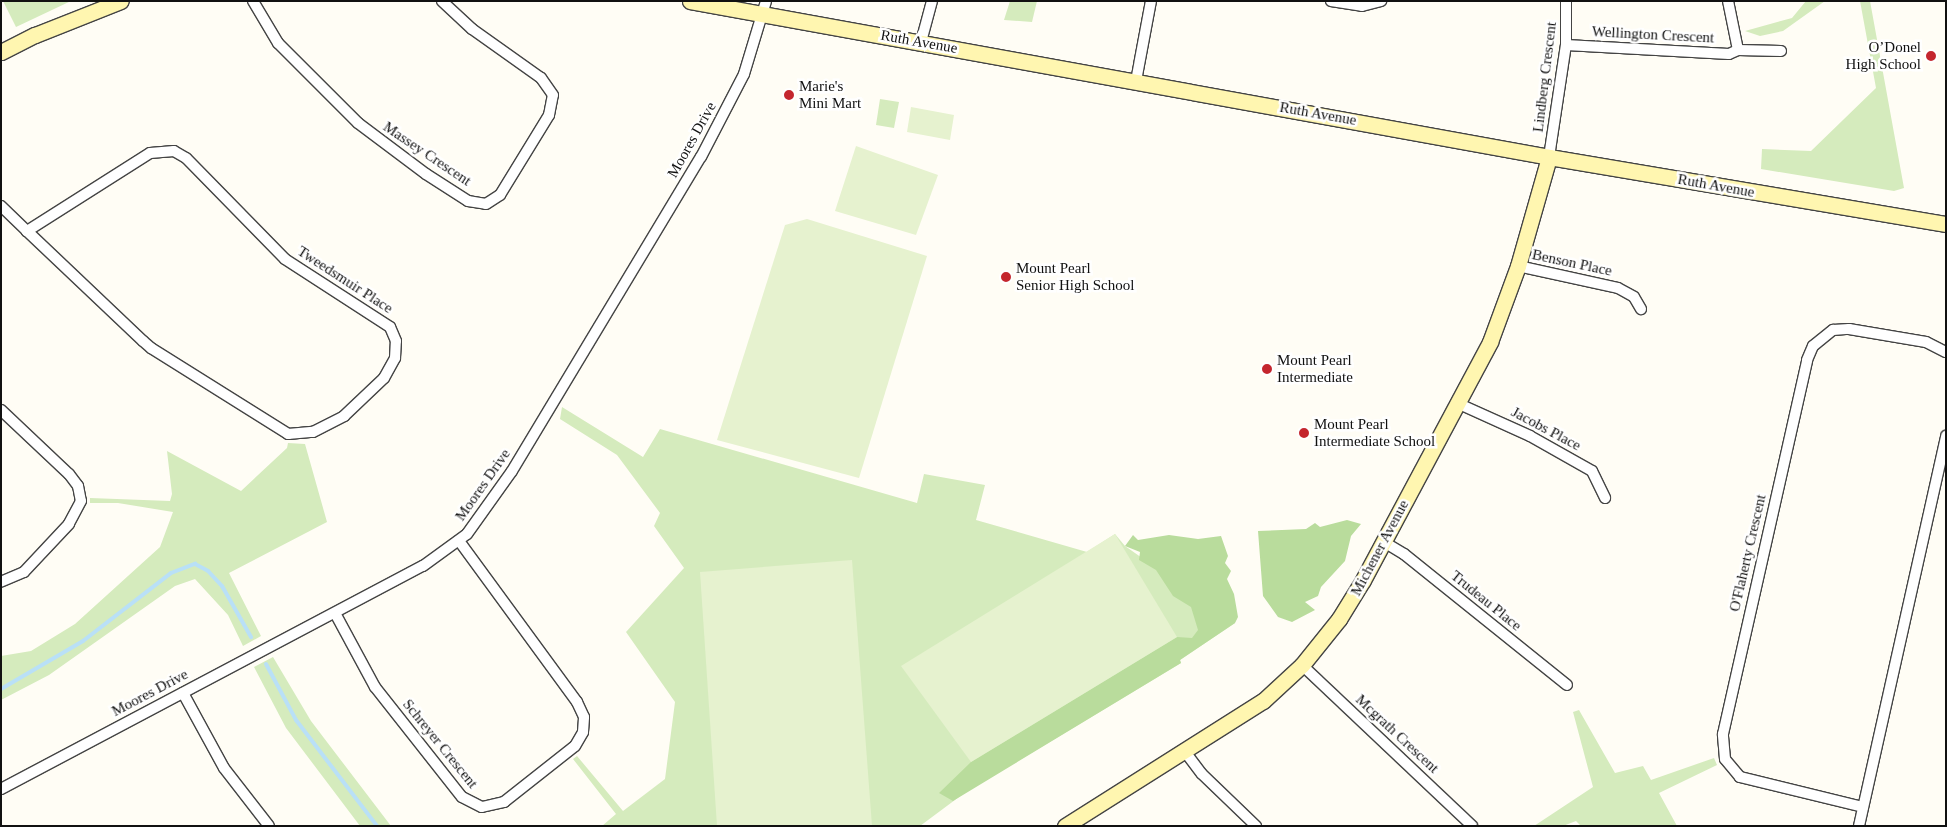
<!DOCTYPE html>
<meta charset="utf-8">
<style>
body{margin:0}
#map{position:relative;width:1947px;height:827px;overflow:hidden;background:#fffdf5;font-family:"Times New Roman",serif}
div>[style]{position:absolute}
.green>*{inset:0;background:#d5ebbd}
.forest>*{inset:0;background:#b9dc9c}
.pitch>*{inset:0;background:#e6f2cf}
.stream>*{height:4px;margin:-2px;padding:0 2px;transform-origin:2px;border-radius:2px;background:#b9e0f7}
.roads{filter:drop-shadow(1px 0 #444) drop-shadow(-1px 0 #444) drop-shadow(0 1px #444) drop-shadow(0 -1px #444)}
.street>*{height:10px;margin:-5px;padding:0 5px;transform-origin:5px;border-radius:5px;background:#fff}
.secondary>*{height:15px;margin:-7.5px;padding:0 7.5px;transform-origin:7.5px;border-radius:7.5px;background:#fff6b0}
.dots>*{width:14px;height:14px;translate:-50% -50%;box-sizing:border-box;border:2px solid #fff;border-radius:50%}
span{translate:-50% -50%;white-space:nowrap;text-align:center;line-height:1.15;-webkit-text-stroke:5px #fff;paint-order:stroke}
.street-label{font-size:15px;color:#111}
.poi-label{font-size:15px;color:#111}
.right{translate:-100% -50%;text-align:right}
.left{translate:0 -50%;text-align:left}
.frame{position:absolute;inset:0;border:2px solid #111;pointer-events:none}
</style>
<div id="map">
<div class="green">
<i style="clip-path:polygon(3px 1px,71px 1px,16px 27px)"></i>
<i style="clip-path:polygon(1010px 1px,1037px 1px,1032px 22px,1004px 20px)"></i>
<i style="clip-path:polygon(1806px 1px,1825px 1px,1783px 31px,1760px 36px,1745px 31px,1792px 18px)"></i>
<i style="clip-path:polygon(1860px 1px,1870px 1px,1904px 188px,1894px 191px,1761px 169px,1762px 149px,1811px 151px,1876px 88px)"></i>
<i style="clip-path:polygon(880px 99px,899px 102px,894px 128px,876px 125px)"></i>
<i style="clip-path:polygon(562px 407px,643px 457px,660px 429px,917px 503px,924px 474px,985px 485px,976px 520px,1087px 552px,1115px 534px,1125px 546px,1235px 623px,1180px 660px,1181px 663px,963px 794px,920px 826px,602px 826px,616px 814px,573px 759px,577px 756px,623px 811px,665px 779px,675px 702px,626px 632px,684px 568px,654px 526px,660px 513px,617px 455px,560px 419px)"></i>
<i style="clip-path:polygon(288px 443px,305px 444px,327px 522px,229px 573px,261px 636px,243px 646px,228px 615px,195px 579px,175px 586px,49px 675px,1px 700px,1px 656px,31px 651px,75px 624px,160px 547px,173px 512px,118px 503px,90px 503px,90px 498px,170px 501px,172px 494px,167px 451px,241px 491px,287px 448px)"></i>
<i style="clip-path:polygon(273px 657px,311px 721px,391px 826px,360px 826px,286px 728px,254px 667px)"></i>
<i style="clip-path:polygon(1579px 710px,1615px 773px,1643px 766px,1651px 780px,1714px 758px,1717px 765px,1659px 793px,1677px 826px,1581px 826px,1576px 821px,1563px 826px,1534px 826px,1593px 787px,1573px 712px)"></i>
</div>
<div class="forest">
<i style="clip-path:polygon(1347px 520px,1361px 524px,1351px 536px,1345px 561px,1321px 587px,1318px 596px,1305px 602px,1315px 610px,1292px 622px,1278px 617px,1263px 596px,1258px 531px,1306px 529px,1315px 523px,1320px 527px)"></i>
<i style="clip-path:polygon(1133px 535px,1138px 540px,1169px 535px,1198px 539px,1221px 536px,1228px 556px,1225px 563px,1231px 571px,1227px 579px,1234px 594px,1238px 617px,1235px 623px,1180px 660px,1181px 663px,953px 801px,939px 793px,971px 762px,1177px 637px,1192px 638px,1198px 630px,1191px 607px,1173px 596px,1156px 570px,1139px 560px,1140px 552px,1125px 546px)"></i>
</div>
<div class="pitch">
<i style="clip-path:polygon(911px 107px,954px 115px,950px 140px,907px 132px)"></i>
<i style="clip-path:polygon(856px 146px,938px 175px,916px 235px,835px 211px)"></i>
<i style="clip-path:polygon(807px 219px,927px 256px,859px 478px,717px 440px,785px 225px)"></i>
<i style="clip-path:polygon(1115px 534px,1177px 637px,971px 762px,901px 666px)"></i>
<i style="clip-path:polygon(852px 560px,872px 826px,717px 826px,700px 572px)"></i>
</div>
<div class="stream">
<i style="left:266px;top:664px;width:64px;rotate:61.8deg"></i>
<i style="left:296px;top:720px;width:133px;rotate:52.6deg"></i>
<i style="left:1px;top:689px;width:95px;rotate:-30.3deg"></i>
<i style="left:83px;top:641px;width:111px;rotate:-37.7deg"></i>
<i style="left:171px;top:573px;width:26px;rotate:-21deg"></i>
<i style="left:195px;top:564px;width:15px;rotate:28deg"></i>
<i style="left:208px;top:571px;width:21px;rotate:47deg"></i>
<i style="left:222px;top:586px;width:59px;rotate:60.4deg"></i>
</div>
<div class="roads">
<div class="street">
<i style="left:253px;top:1px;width:49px;rotate:59.2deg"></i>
<i style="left:278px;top:43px;width:113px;rotate:45deg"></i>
<i style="left:358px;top:123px;width:85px;rotate:36.9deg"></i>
<i style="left:426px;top:174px;width:50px;rotate:32.7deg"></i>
<i style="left:468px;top:201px;width:18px;rotate:9deg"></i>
<i style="left:486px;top:204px;width:17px;rotate:-33deg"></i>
<i style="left:500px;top:195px;width:94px;rotate:-58.5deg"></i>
<i style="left:549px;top:115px;width:20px;rotate:-79deg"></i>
<i style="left:553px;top:95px;width:21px;rotate:-125deg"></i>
<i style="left:541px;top:78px;width:85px;rotate:-144.6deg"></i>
<i style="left:472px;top:29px;width:41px;rotate:-137deg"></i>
<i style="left:1331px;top:1px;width:31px;rotate:9deg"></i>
<i style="left:1362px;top:6px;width:20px;rotate:-15deg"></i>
<i style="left:921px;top:42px;width:42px;rotate:-75deg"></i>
<i style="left:1566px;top:45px;width:163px;rotate:3.2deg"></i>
<i style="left:1729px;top:54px;width:10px;rotate:-24deg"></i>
<i style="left:1738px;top:50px;width:50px;rotate:-101.5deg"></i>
<i style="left:1738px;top:50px;width:43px;rotate:1.3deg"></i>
<i style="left:1136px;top:81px;width:81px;rotate:-79.4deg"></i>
<i style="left:1549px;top:157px;width:113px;rotate:-81.4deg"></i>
<i style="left:1566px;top:45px;width:44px;rotate:-90deg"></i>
<i style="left:1px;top:206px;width:36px;rotate:44deg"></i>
<i style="left:27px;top:231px;width:160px;rotate:43.5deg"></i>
<i style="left:143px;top:341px;width:11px;rotate:41deg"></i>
<i style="left:151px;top:348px;width:162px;rotate:32.1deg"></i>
<i style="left:288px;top:434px;width:25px;rotate:-5deg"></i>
<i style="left:313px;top:432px;width:35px;rotate:-27deg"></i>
<i style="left:344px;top:416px;width:55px;rotate:-43.5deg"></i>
<i style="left:384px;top:378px;width:23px;rotate:-61deg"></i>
<i style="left:395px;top:358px;width:17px;rotate:-87deg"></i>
<i style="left:396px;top:341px;width:15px;rotate:-113deg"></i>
<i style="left:390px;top:327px;width:125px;rotate:-147.1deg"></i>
<i style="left:285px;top:259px;width:141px;rotate:-134.4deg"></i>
<i style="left:186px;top:158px;width:14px;rotate:-150deg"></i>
<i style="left:174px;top:151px;width:24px;rotate:175deg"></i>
<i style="left:150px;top:153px;width:146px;rotate:147.6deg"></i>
<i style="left:1518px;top:266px;width:102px;rotate:12.4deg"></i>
<i style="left:1618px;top:288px;width:18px;rotate:29deg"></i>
<i style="left:1634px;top:297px;width:14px;rotate:60deg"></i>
<i style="left:1457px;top:403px;width:80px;rotate:24.3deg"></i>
<i style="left:1530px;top:436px;width:71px;rotate:29.4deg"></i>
<i style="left:1592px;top:471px;width:30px;rotate:64deg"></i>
<i style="left:1px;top:410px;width:93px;rotate:43.3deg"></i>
<i style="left:69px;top:474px;width:15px;rotate:53deg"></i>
<i style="left:78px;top:486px;width:15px;rotate:79deg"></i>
<i style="left:81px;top:501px;width:26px;rotate:118deg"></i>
<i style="left:69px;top:524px;width:66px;rotate:133.2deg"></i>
<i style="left:24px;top:572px;width:25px;rotate:157deg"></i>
<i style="left:1384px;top:542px;width:23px;rotate:31deg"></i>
<i style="left:1404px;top:554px;width:209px;rotate:38.8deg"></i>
<i style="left:335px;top:613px;width:84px;rotate:61.6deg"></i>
<i style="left:375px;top:687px;width:140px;rotate:51.7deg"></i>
<i style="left:462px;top:797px;width:22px;rotate:27deg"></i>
<i style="left:482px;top:807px;width:23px;rotate:-13deg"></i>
<i style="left:504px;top:802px;width:90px;rotate:-38.3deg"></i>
<i style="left:575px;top:746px;width:16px;rotate:-60deg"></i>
<i style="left:583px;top:732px;width:15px;rotate:-86deg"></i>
<i style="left:584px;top:717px;width:17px;rotate:-115deg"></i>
<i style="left:577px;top:702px;width:200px;rotate:-126.2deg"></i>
<i style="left:1302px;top:665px;width:234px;rotate:43.4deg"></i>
<i style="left:183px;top:693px;width:85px;rotate:61.3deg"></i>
<i style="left:224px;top:768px;width:73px;rotate:52.2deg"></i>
<i style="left:1186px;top:753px;width:26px;rotate:53deg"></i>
<i style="left:1202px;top:774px;width:75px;rotate:43.9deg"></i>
<i style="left:1px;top:789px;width:477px;rotate:-27.9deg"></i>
<i style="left:423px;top:566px;width:54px;rotate:-36deg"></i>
<i style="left:467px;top:534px;width:77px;rotate:-54.5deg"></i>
<i style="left:512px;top:471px;width:366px;rotate:-59deg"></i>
<i style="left:701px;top:157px;width:93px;rotate:-62.6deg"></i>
<i style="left:744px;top:74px;width:76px;rotate:-73.2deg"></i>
<i style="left:1863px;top:807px;width:127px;rotate:-166.3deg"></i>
<i style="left:1740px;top:777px;width:23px;rotate:-130deg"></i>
<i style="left:1725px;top:759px;width:25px;rotate:-95deg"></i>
<i style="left:1723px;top:734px;width:383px;rotate:-77.3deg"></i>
<i style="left:1807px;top:360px;width:15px;rotate:-67deg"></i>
<i style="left:1813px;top:346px;width:26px;rotate:-39deg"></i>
<i style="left:1833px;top:330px;width:16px;rotate:-4deg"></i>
<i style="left:1849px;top:329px;width:78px;rotate:9.6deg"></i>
<i style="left:1926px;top:342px;width:22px;rotate:27deg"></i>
<i style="left:1859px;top:826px;width:400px;rotate:-77.4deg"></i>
</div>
<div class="secondary">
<i style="left:690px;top:1px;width:873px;rotate:10.29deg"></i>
<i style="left:1549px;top:157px;width:403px;rotate:9.6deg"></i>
<i style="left:1px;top:52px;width:38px;rotate:-27deg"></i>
<i style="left:35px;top:35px;width:92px;rotate:-21.6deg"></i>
<i style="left:1065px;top:826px;width:234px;rotate:-32.3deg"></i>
<i style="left:1263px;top:701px;width:53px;rotate:-42.7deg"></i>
<i style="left:1302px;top:665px;width:59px;rotate:-51.2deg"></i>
<i style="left:1339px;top:619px;width:46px;rotate:-58.4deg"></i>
<i style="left:1363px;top:580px;width:270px;rotate:-61.9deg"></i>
<i style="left:1490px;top:342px;width:81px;rotate:-69.8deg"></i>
<i style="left:1518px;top:266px;width:113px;rotate:-74.1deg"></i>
</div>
</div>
<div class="dots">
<i style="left:1931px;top:56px;background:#c4262e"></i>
<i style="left:789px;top:95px;background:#c4262e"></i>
<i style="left:1006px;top:277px;background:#c4262e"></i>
<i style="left:1267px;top:369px;background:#c4262e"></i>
<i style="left:1304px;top:433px;background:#c4262e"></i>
</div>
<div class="street-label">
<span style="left:1653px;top:35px;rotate:3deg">Wellington Crescent</span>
<span style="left:919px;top:42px;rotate:10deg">Ruth Avenue</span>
<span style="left:1545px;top:77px;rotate:-83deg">Lindberg Crescent</span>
<span style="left:1318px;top:114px;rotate:10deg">Ruth Avenue</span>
<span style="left:692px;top:140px;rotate:-61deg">Moores Drive</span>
<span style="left:427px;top:154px;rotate:34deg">Massey Crescent</span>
<span style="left:1716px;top:186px;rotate:10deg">Ruth Avenue</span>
<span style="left:1572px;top:263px;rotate:12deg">Benson Place</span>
<span style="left:345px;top:280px;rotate:33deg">Tweedsmuir Place</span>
<span style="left:1546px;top:429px;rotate:28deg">Jacobs Place</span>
<span style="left:483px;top:485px;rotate:-55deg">Moores Drive</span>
<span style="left:1380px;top:548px;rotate:-62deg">Michener Avenue</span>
<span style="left:1748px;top:553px;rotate:-77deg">O'Flaherty Crescent</span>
<span style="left:1486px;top:601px;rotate:39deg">Trudeau Place</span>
<span style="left:150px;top:693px;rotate:-28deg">Moores Drive</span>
<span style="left:1397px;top:734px;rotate:43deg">Mcgrath Crescent</span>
<span style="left:440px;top:744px;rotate:51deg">Schreyer Crescent</span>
</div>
<div class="poi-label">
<span class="right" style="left:1921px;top:56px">O’Donel<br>High School</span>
<span class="left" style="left:799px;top:95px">Marie's<br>Mini Mart</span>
<span class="left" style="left:1016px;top:277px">Mount Pearl<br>Senior High School</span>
<span class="left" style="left:1277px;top:369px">Mount Pearl<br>Intermediate</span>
<span class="left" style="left:1314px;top:433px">Mount Pearl<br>Intermediate School</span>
</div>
<div class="frame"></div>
</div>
